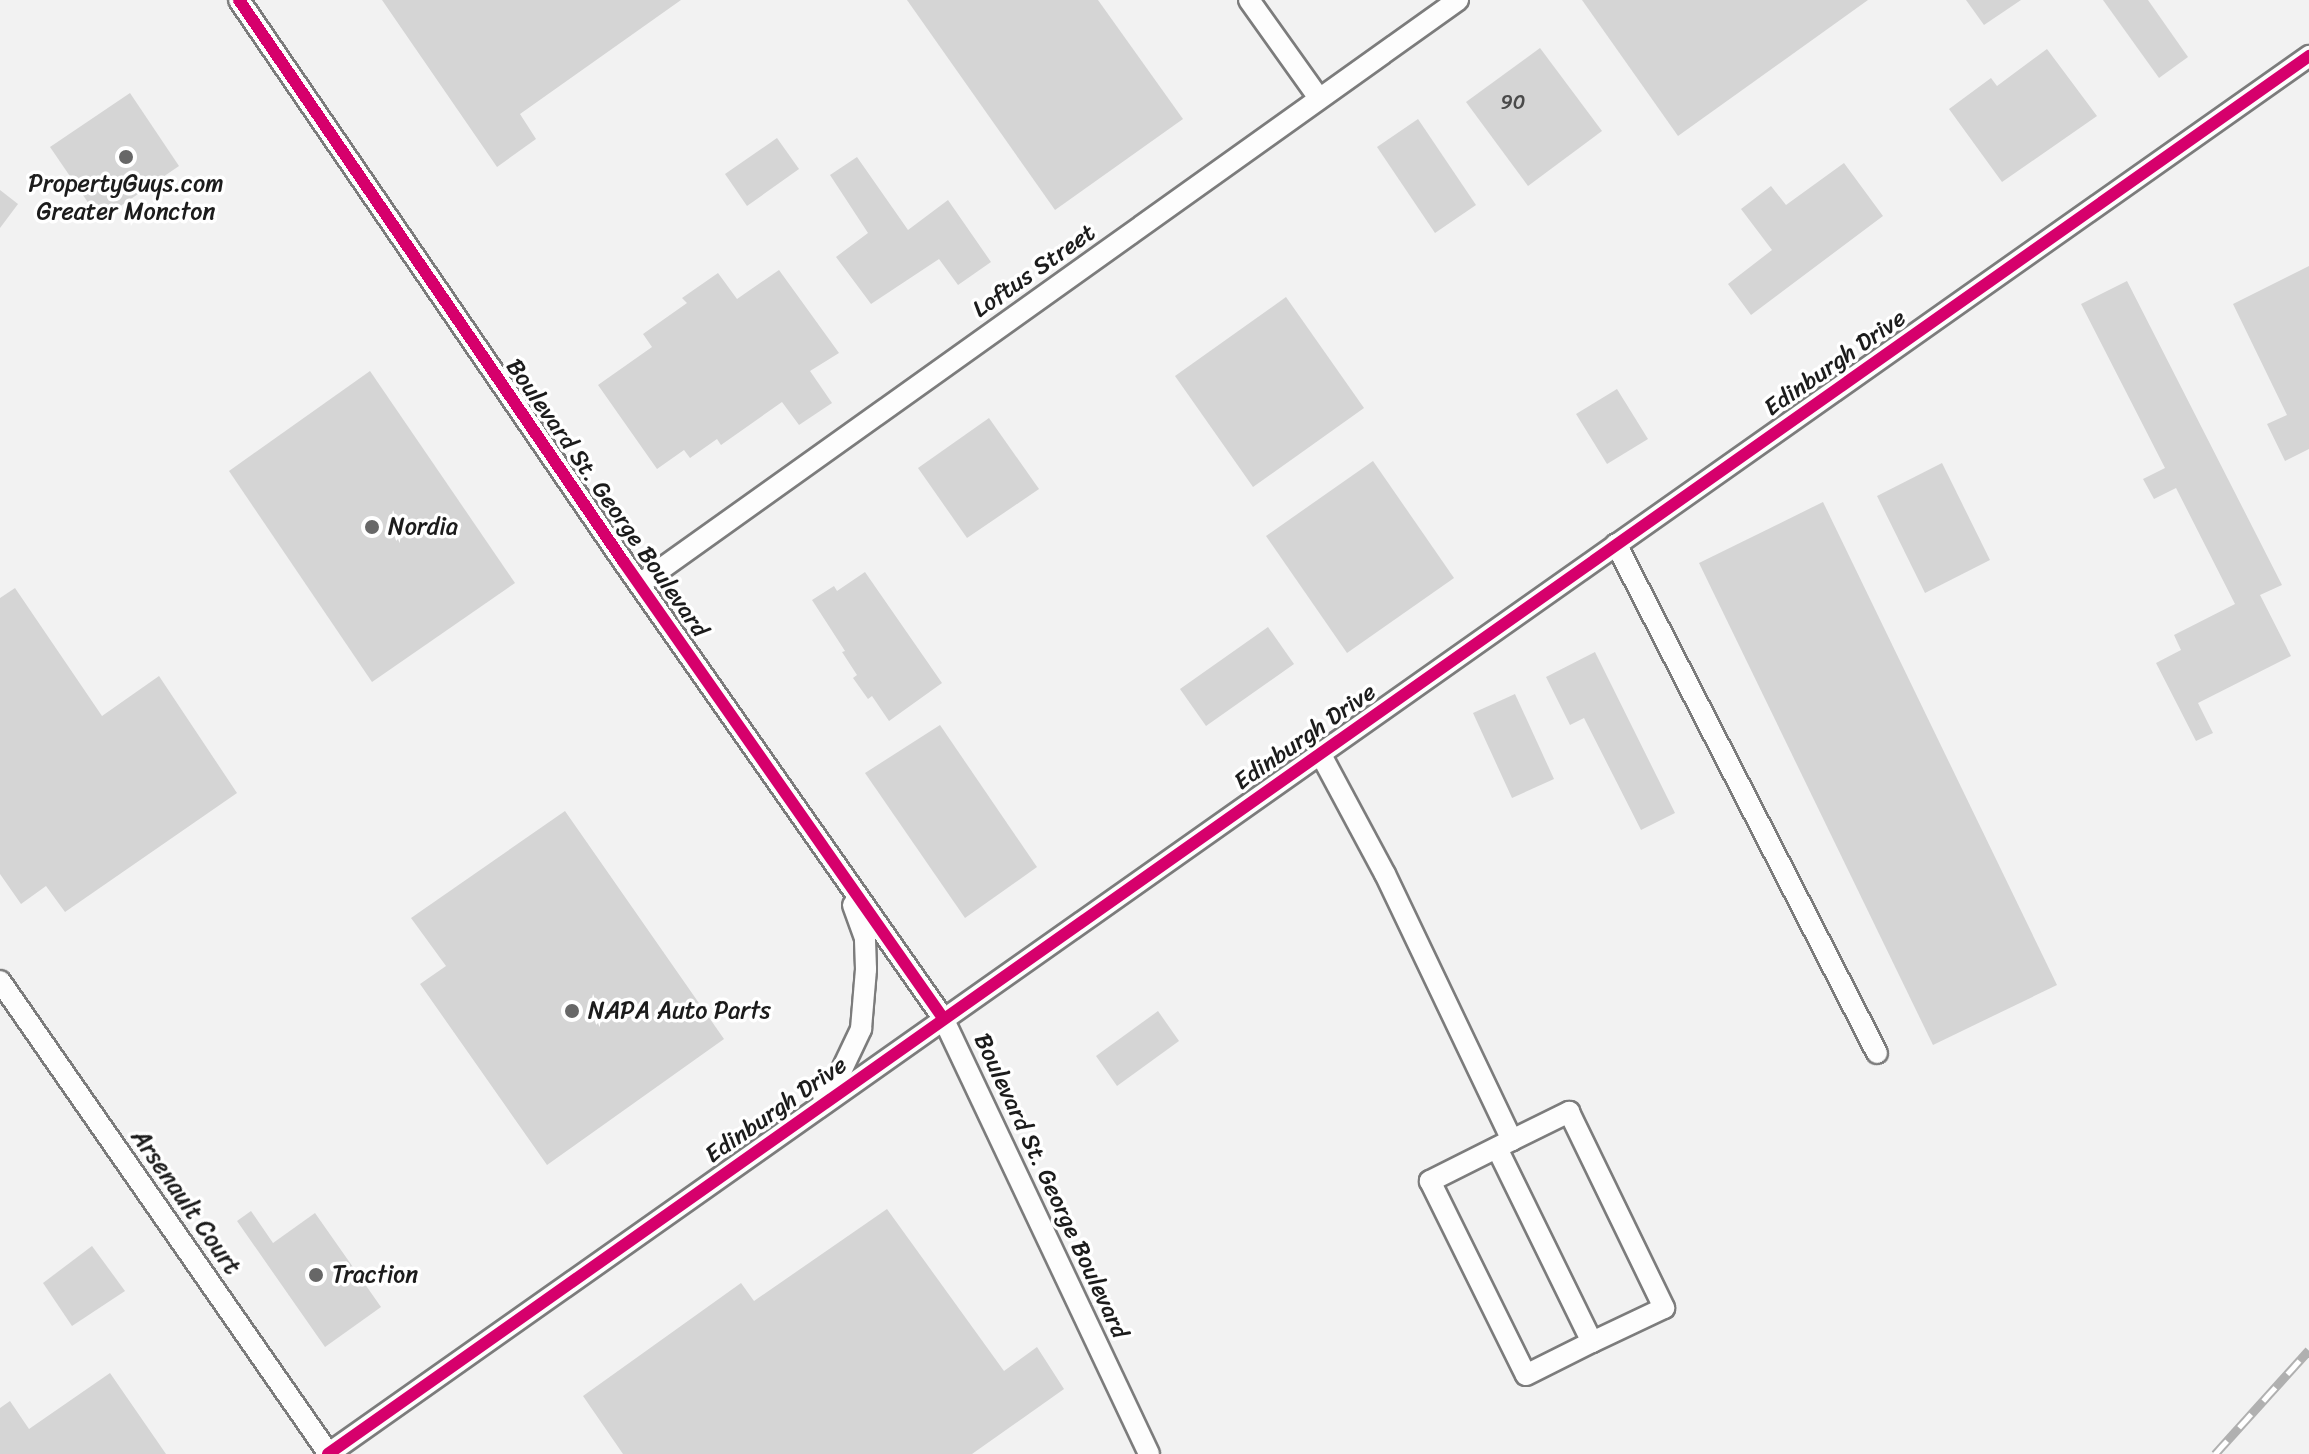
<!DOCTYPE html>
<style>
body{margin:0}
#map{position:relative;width:2309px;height:1454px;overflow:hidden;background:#f2f2f2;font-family:Sriracha,sans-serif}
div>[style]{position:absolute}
.building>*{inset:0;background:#d5d5d5}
.roads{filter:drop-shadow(2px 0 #7c7c7c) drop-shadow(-2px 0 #7c7c7c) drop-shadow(0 2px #7c7c7c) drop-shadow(0 -2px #7c7c7c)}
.minor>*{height:20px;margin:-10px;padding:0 10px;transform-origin:10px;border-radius:10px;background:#fdfdfd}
.rail>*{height:9px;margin-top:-4.5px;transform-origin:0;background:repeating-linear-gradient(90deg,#fff 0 18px,#b0b0b0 0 36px);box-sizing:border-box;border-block:2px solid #b0b0b0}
.cycleway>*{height:12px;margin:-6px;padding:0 6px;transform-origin:6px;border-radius:6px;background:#d6006c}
.dots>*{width:22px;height:22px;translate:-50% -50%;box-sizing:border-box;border:4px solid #fff;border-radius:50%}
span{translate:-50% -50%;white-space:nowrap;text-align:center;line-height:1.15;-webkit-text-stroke:7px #fff;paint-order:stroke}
.number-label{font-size:20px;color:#4a4a4a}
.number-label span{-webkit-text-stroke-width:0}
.poi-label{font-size:24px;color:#1c1c1c}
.left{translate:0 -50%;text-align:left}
.street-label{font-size:24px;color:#1c1c1c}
</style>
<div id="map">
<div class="building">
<i style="clip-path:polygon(382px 0,681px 0,520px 114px,536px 139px,497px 167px)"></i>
<i style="clip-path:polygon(907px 0,1098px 0,1183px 119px,1055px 210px)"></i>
<i style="clip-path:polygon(1582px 0,1868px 0,1678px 136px)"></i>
<i style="clip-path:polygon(1966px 0,2021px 0,1984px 25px)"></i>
<i style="clip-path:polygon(2103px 0,2148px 0,2188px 57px,2159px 78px)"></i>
<i style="clip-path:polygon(1540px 48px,1602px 131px,1528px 186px,1466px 102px)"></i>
<i style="clip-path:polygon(2047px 49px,2097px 116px,2002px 182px,1949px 109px,1991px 78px,1997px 86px)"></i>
<i style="clip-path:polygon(130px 93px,179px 166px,100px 220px,50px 147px)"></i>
<i style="clip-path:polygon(1418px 119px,1476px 205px,1435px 233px,1377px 147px)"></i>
<i style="clip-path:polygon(777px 138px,799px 169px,747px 206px,725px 174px)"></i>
<i style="clip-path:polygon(857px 157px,908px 230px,948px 200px,991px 262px,958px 285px,939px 259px,871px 304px,836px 257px,868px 233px,830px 175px)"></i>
<i style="clip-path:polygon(1844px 163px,1883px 216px,1751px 315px,1728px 284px,1772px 250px,1741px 209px,1771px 186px,1786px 205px)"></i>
<i style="clip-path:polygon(0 190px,18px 204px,0 228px)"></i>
<i style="clip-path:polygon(2309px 266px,2309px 449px,2285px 461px,2267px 424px,2287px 415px,2233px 304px)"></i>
<i style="clip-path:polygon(779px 270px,839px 353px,810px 371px,832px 403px,799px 425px,782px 402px,721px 445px,717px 439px,690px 458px,684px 450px,657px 469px,598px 385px,652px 347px,643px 334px,687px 303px,682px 298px,718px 273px,737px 299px)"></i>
<i style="clip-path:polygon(2127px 281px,2282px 585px,2260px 595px,2291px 656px,2198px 703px,2213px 733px,2196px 741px,2156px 663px,2181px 650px,2174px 635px,2235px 604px,2176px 488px,2154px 499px,2143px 479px,2165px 468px,2081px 304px)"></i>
<i style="clip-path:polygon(1286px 297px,1364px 408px,1253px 487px,1175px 376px)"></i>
<i style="clip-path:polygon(370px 371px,515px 583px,372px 682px,229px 471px)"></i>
<i style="clip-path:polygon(1617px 389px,1648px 439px,1607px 464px,1576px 414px)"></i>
<i style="clip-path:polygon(989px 418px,1039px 489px,967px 538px,918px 468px)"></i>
<i style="clip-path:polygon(1373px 461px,1454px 578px,1347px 653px,1266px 536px)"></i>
<i style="clip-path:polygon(1942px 463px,1990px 560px,1925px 593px,1877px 496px)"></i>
<i style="clip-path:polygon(1823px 502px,2057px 985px,1933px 1045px,1699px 563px)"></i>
<i style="clip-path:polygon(865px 572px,942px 683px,889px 721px,872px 696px,868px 699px,853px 678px,857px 675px,842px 652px,845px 651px,812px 600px,834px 586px,837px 591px)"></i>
<i style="clip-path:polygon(15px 588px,102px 716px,159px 676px,237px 793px,65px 912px,46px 886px,21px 904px,0 874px,0 598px)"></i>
<i style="clip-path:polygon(1268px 627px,1294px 664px,1206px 726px,1180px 689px)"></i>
<i style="clip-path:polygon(1595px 652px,1675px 813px,1641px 830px,1584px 718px,1570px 725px,1546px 677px)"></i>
<i style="clip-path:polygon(1515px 694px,1554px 779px,1512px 798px,1473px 713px)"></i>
<i style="clip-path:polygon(940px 725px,1037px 867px,965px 918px,865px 773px)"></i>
<i style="clip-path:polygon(565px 811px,724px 1039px,547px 1165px,420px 984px,446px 966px,411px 918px)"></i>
<i style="clip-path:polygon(1158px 1011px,1179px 1041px,1117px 1086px,1096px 1056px)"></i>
<i style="clip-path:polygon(887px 1209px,1004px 1371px,1037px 1347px,1064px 1389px,972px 1454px,623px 1454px,583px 1396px,741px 1283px,754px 1301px)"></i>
<i style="clip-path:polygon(251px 1211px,273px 1243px,315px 1213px,381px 1307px,325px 1347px,237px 1221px)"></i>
<i style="clip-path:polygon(92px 1246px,125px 1291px,72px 1326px,43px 1283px)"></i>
<i style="clip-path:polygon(110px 1373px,166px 1454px,0 1454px,0 1408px,10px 1401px,29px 1429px)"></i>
</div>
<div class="roads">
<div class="minor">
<i style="left:239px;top:0;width:680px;rotate:55.61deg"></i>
<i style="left:623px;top:561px;width:558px;rotate:55deg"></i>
<i style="left:943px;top:1018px;width:482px;rotate:64.7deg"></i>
<i style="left:1249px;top:0;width:120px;rotate:54.5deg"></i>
<i style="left:1616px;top:544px;width:572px;rotate:62.85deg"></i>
<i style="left:640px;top:584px;width:1005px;rotate:-35.52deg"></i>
<i style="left:1320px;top:753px;width:137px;rotate:61.8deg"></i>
<i style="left:1385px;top:874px;width:295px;rotate:64.5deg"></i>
<i style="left:1512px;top:1140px;width:92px;rotate:153.4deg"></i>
<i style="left:1430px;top:1181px;width:216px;rotate:63.7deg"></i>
<i style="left:1526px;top:1375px;width:74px;rotate:-26.6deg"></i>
<i style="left:1592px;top:1342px;width:216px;rotate:-116.1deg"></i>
<i style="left:0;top:981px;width:576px;rotate:55.18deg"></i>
<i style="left:823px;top:1096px;width:19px;rotate:-47deg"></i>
<i style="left:836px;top:1082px;width:59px;rotate:-64.7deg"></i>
<i style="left:861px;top:1029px;width:60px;rotate:-85.2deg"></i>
<i style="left:866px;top:969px;width:31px;rotate:-92deg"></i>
<i style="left:865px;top:938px;width:35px;rotate:-110deg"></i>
<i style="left:1512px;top:1140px;width:64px;rotate:-26.2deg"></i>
<i style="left:1569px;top:1112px;width:218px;rotate:64.1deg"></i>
<i style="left:1664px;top:1308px;width:80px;rotate:154.7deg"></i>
<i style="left:328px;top:1454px;width:2425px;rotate:-35.21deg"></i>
</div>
</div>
<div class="rail">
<i style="left:2215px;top:1454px;width:140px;rotate:-47.9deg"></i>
</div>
<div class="cycleway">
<i style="left:239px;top:0;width:680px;rotate:55.61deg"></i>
<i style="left:623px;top:561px;width:558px;rotate:55deg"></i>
<i style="left:328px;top:1454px;width:2425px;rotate:-35.21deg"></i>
</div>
<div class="dots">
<i style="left:126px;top:157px;background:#676767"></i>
<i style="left:372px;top:527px;background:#676767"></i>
<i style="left:572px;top:1011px;background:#676767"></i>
<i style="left:316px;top:1275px;background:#676767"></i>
</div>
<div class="number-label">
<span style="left:1513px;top:102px">90</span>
</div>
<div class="poi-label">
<span style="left:126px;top:198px">PropertyGuys.com<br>Greater Moncton</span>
<span class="left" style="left:388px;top:527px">Nordia</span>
<span class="left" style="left:588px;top:1011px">NAPA Auto Parts</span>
<span class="left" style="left:332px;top:1275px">Traction</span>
</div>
<div class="street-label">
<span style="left:1034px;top:271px;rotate:-35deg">Loftus Street</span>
<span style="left:1835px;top:363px;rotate:-35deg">Edinburgh Drive</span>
<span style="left:607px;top:498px;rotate:55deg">Boulevard St. George Boulevard</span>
<span style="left:1305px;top:737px;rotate:-35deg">Edinburgh Drive</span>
<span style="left:776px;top:1110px;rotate:-35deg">Edinburgh Drive</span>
<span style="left:1051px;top:1186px;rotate:65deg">Boulevard St. George Boulevard</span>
<span style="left:186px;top:1202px;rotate:55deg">Arsenault Court</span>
</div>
</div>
